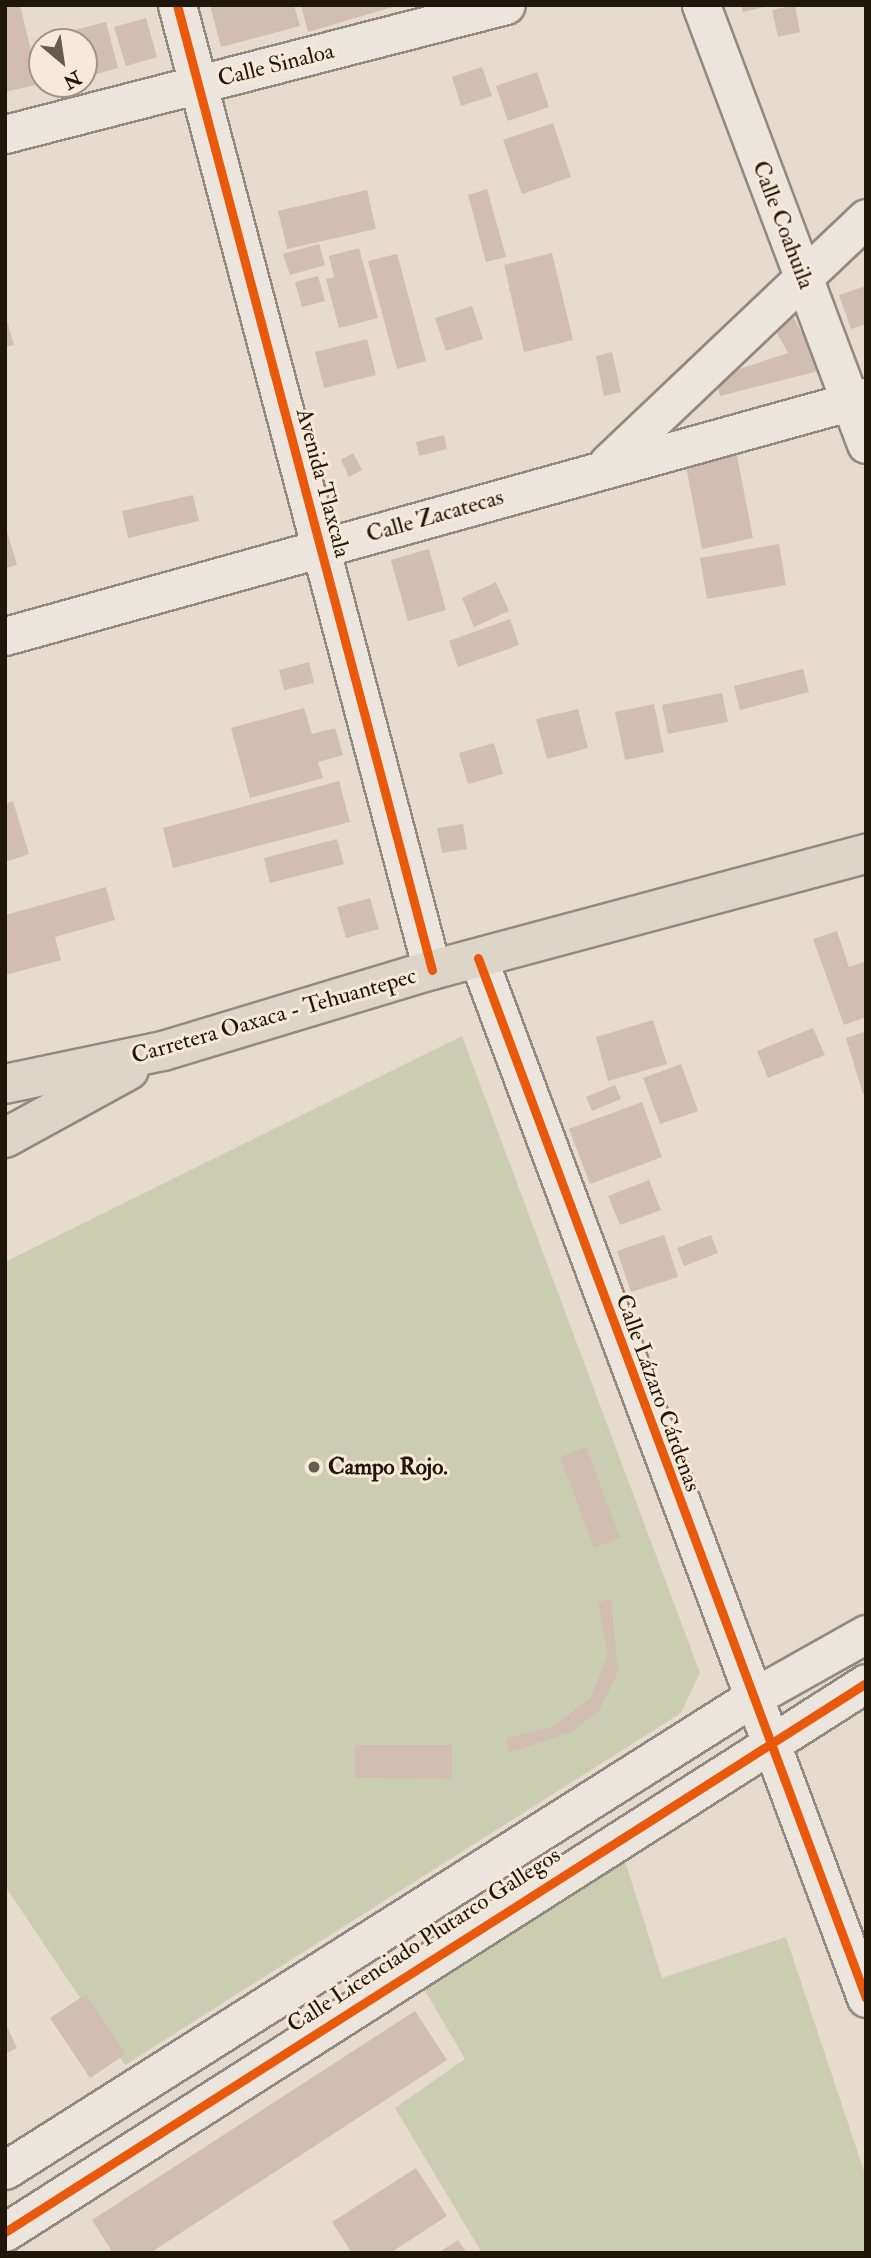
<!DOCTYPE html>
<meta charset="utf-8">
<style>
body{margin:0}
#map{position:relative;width:871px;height:2258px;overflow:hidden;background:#e6dbcc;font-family:"IM FELL Double Pica",serif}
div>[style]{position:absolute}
.green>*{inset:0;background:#cacdaf}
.building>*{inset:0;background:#d1beb0}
.roads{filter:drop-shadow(2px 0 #918a80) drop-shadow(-2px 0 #918a80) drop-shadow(0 2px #918a80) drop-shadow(0 -2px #918a80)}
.minor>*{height:37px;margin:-18.5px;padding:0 18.5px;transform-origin:18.5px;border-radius:18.5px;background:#ebe5de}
.primary>*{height:38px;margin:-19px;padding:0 19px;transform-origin:19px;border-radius:19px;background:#ded5c9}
.cycleway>*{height:9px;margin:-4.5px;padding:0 4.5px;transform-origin:4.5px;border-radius:4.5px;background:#e8590c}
.dots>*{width:19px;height:19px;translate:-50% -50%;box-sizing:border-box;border:4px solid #f6e9d7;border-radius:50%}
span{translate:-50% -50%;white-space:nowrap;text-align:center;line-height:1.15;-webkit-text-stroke:6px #f6e9d7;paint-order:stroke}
.street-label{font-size:23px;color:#20170b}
.poi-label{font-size:23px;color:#20170b;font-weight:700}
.left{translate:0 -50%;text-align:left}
.frame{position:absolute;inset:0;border:7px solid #20170b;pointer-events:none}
.north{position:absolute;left:28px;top:28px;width:70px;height:70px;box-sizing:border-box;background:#f6e9d7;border:2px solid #a09585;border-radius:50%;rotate:151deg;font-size:19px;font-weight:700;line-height:28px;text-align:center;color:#20170b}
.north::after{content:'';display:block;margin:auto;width:24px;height:32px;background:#655c4f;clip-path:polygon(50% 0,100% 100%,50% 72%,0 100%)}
</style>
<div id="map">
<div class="green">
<i style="clip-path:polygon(462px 1036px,700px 1673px,681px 1713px,125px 2065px,5px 1886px,5px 1262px)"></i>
<i style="clip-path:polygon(624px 1858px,662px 1978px,786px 1937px,866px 2177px,866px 2253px,482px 2253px,395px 2108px,465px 2059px,423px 1987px)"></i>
</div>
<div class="building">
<i style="clip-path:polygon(5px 5px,20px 5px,39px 84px,5px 92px)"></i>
<i style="clip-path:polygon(210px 5px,294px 5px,300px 26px,221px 47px)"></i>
<i style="clip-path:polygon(301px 5px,396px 5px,396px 6px,308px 32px)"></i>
<i style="clip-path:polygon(741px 5px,768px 5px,768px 6px,743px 12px)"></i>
<i style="clip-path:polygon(795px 5px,800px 32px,778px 37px,772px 10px)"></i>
<i style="clip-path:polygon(146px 18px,157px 57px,126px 66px,114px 27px)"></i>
<i style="clip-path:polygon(106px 22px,118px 68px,86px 77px,84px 42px,77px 42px,74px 30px)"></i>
<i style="clip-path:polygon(482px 67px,492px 96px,461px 106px,452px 77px)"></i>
<i style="clip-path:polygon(537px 72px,549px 107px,508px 121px,496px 86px)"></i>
<i style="clip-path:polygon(553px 123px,571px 177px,522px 194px,503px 140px)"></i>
<i style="clip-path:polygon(487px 189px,506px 257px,486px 262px,468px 195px)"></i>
<i style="clip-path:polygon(367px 190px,376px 229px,287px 249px,278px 211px)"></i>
<i style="clip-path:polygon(319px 244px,325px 265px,290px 275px,283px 254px)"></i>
<i style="clip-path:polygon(359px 248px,378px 318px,339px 328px,326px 279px,334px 277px,329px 256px)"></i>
<i style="clip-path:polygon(552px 253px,573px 340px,524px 352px,504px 265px)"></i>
<i style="clip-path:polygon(397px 254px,426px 361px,397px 369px,368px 261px)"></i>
<i style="clip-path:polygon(318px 276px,325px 301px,302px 307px,295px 282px)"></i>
<i style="clip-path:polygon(866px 286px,866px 324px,851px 329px,839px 295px)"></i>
<i style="clip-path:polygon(472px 306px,483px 339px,446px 351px,435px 318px)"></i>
<i style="clip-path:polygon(791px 313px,822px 370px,720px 396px,715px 377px,788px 353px,772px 324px)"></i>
<i style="clip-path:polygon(5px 314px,14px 345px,5px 347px)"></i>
<i style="clip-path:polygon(367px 339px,376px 375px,324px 388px,315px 352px)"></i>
<i style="clip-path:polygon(612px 352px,621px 392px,604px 396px,596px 356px)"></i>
<i style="clip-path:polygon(444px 435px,447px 449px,419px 456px,416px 442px)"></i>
<i style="clip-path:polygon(736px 451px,753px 538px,702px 549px,685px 461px)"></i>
<i style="clip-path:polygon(353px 453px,362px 470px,349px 477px,341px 460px)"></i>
<i style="clip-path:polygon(193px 495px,199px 521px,128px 538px,122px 511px)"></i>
<i style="clip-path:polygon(5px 525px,17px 565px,5px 568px)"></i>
<i style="clip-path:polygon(779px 544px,786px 585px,707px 599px,700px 558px)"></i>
<i style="clip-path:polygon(429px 549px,446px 610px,408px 621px,391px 560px)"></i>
<i style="clip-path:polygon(496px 582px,509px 611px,474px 627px,462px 598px)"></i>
<i style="clip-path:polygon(510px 619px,519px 645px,458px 667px,449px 641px)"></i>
<i style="clip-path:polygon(309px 662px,314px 683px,284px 690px,279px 670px)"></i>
<i style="clip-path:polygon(803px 669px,809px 692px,740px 710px,734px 686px)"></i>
<i style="clip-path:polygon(722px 693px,728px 722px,668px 734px,662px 705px)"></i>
<i style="clip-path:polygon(654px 704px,664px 752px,625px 760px,615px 712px)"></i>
<i style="clip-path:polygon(304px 708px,312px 734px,335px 728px,343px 755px,318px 762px,323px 778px,250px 798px,231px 728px)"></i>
<i style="clip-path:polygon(578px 709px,588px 748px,547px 759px,536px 719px)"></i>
<i style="clip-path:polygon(494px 743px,503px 774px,468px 784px,459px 753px)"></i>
<i style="clip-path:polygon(339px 781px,350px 822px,173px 868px,163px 828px)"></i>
<i style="clip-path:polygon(13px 801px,29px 854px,5px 862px,5px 804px)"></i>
<i style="clip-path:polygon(463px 824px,467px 849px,442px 853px,437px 828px)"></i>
<i style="clip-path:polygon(337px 839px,344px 864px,270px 883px,264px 858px)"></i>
<i style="clip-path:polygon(106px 887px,115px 920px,55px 937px,61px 960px,5px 975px,5px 915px)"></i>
<i style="clip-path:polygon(370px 898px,379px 929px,346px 938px,337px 907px)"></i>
<i style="clip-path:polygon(837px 931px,849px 967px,866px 961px,866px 1017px,844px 1025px,813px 939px)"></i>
<i style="clip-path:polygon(653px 1020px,667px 1064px,608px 1081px,596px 1037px)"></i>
<i style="clip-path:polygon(813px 1028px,825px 1055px,768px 1078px,757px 1051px)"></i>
<i style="clip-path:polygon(866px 1031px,866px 1093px,863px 1094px,846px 1038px)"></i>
<i style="clip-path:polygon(681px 1064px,698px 1111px,660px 1124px,643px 1078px)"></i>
<i style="clip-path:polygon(615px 1085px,621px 1099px,592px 1111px,586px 1097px)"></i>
<i style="clip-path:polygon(642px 1102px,662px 1157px,590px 1184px,569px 1129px)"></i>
<i style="clip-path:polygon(649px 1180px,661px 1210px,620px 1225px,608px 1196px)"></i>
<i style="clip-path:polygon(664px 1235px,678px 1277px,631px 1292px,617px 1251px)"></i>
<i style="clip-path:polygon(711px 1235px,718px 1253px,684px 1266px,677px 1248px)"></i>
<i style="clip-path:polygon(586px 1447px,620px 1538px,594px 1548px,560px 1457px)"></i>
<i style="clip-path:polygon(611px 1598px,618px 1672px,599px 1711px,571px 1732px,508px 1753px,507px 1738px,554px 1726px,591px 1697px,608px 1655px,598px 1603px)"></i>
<i style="clip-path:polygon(355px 1745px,452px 1745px,452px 1779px,355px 1778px)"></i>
<i style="clip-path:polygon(86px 1994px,126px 2054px,90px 2078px,50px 2018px)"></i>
<i style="clip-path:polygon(415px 2011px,447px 2060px,150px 2253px,113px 2253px,92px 2220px)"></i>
<i style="clip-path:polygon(7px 2026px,17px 2048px,5px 2054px,5px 2027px)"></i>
<i style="clip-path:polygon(416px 2168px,447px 2216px,390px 2253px,352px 2253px,332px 2222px)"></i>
<i style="clip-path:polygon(458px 2240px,467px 2253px,438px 2253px)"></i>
</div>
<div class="roads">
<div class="minor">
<i style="left:177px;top:5px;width:998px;rotate:75.2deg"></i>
<i style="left:701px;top:5px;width:469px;rotate:69.4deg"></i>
<i style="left:5px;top:134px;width:517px;rotate:-14.44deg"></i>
<i style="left:608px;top:463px;width:356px;rotate:-43.5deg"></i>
<i style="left:5px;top:636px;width:894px;rotate:-15.51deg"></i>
<i style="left:478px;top:958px;width:1110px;rotate:69.54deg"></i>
<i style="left:5px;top:2170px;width:881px;rotate:-32.3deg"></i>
<i style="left:750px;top:1699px;width:133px;rotate:-29.3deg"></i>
<i style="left:5px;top:2232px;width:1021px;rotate:-32.52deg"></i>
</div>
<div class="primary">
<i style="left:5px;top:1084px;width:161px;rotate:-11.8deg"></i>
<i style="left:163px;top:1051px;width:281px;rotate:-16.8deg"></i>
<i style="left:432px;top:970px;width:449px;rotate:-15deg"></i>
<i style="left:5px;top:1138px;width:141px;rotate:-28.7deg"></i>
</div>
</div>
<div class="cycleway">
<i style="left:177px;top:5px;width:998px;rotate:75.2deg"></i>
<i style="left:478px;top:958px;width:1110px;rotate:69.54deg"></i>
<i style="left:5px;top:2232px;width:1021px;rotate:-32.52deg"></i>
</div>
<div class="dots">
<i style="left:314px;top:1467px;background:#655c4f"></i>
</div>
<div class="street-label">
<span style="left:276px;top:65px;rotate:-14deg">Calle Sinaloa</span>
<span style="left:783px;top:225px;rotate:69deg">Calle Coahuila</span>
<span style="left:323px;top:483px;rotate:75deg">Avenida Tlaxcala</span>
<span style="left:435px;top:516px;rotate:-16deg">Calle Zacatecas</span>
<span style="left:274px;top:1016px;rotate:-16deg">Carretera Oaxaca - Tehuantepec</span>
<span style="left:658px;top:1393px;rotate:70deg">Calle Lázaro Cárdenas</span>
<span style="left:424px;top:1940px;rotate:-33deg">Calle Licenciado Plutarco Gallegos</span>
</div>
<div class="poi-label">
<span class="left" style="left:328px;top:1467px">Campo Rojo.</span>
</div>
<div class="frame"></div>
<div class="north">N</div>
</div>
